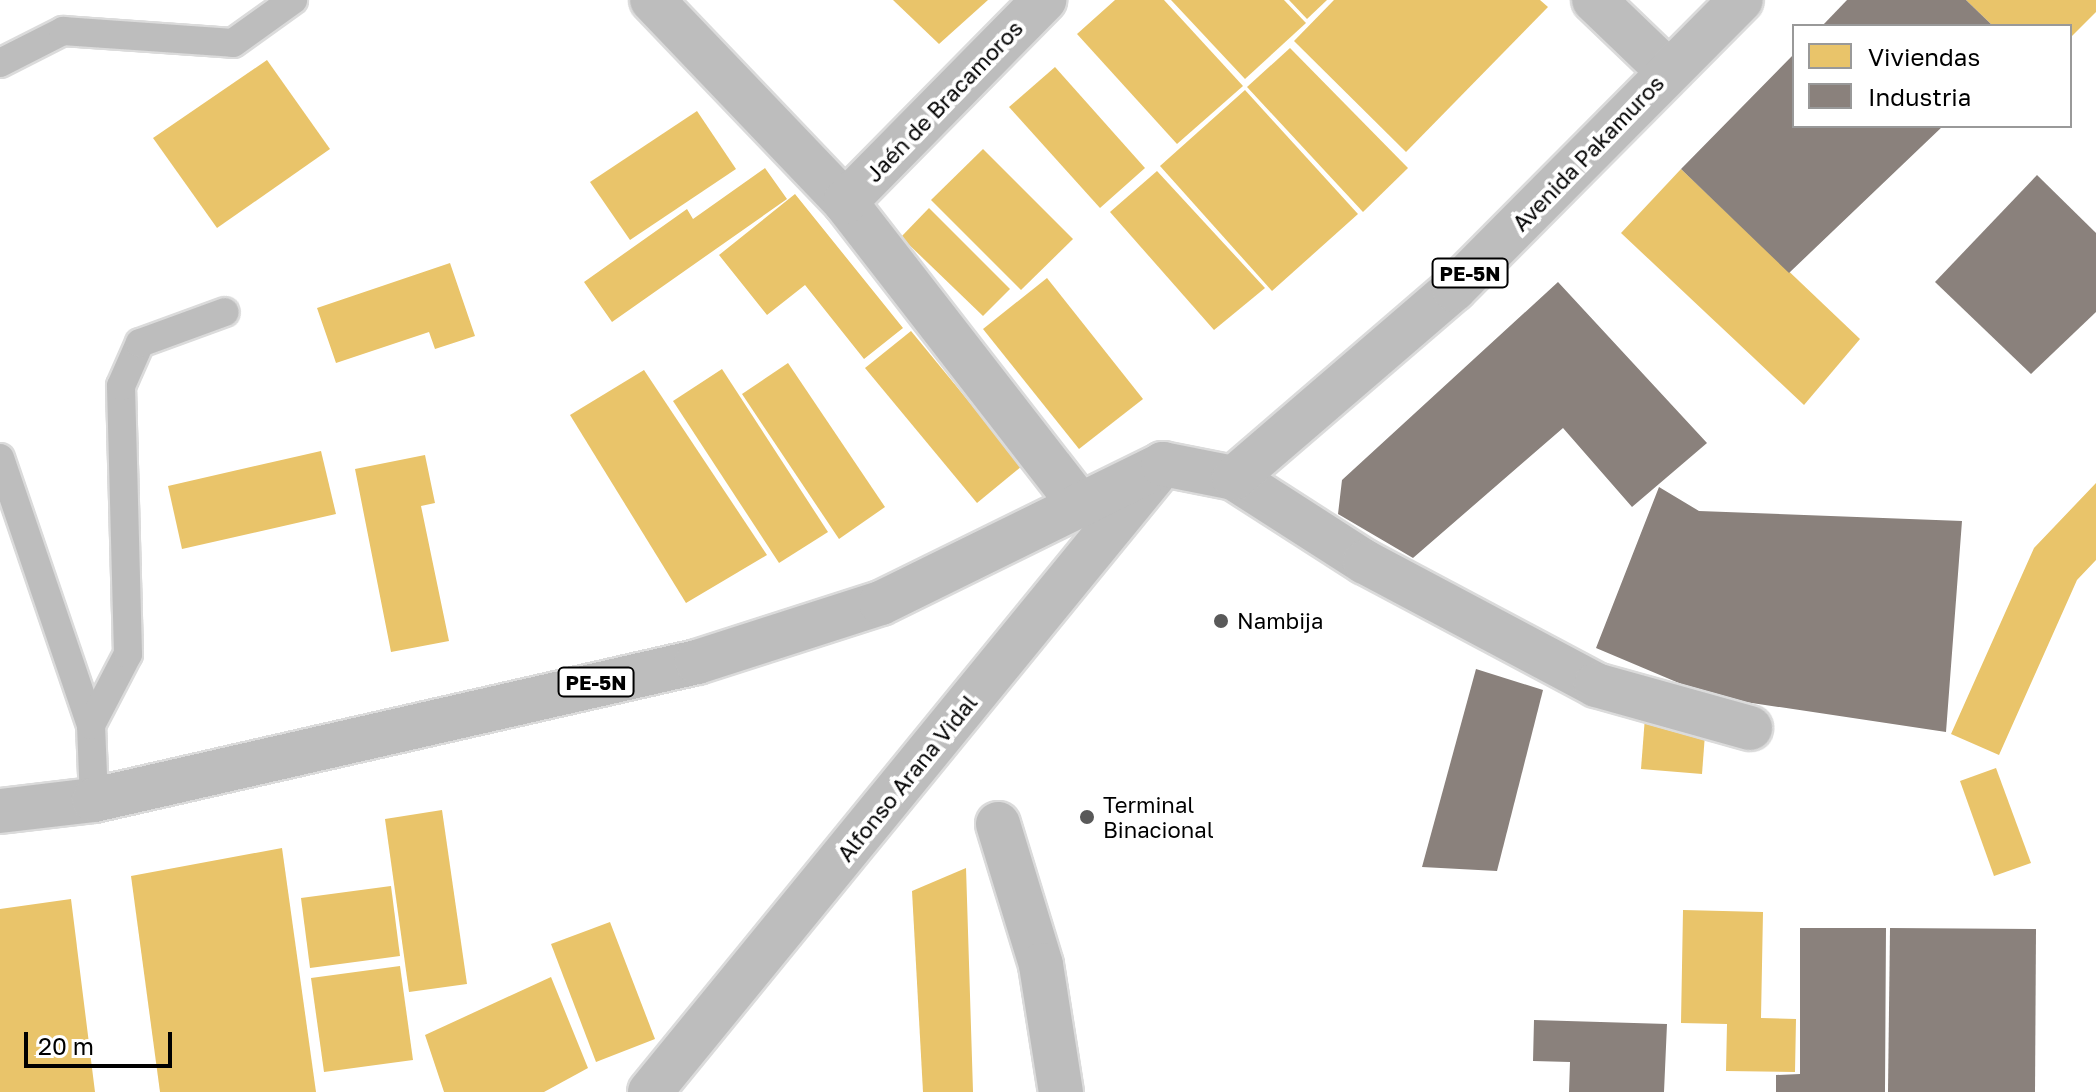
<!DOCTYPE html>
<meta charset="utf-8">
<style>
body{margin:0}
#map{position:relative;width:2096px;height:1092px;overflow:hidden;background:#fff;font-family:"Golos Text",sans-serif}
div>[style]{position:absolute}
.homes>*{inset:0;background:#e9c46a}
.industry>*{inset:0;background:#8a817c}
.roads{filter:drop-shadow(2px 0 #dbdbdb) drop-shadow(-2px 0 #dbdbdb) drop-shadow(0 2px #dbdbdb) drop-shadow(0 -2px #dbdbdb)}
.lane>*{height:28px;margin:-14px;padding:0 14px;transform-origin:14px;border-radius:14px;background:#bdbdbd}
.street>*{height:44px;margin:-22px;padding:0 22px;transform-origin:22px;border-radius:22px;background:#bdbdbd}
.highway>*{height:44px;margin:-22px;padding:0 22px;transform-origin:22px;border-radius:22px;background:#bdbdbd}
.dots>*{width:22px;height:22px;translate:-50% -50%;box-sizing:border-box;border:4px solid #fff;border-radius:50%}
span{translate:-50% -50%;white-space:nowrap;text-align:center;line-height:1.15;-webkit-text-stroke:8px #fff;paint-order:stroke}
.shield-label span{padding:2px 6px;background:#fff;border:2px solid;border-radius:6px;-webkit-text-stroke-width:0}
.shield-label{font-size:20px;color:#000;font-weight:700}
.street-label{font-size:22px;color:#000}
.poi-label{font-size:22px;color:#000}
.left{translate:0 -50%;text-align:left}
.legend{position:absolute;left:1792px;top:24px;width:280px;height:104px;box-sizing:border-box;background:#fff;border:2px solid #999;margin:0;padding:10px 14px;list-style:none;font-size:24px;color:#000}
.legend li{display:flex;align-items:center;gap:16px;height:40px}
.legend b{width:40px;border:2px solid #999}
.scale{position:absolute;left:24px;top:1032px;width:148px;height:36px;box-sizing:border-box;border:4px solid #000;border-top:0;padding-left:10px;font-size:24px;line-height:28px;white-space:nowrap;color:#000;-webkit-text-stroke:6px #fff;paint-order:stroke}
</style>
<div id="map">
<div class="homes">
<i style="clip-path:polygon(893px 0,988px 0,939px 44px)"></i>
<i style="clip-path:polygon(1115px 0,1164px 0,1243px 86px,1177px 144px,1077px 34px)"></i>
<i style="clip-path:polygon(1171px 0,1284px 0,1306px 23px,1245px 79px)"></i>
<i style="clip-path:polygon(1289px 0,1327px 0,1307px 19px)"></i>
<i style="clip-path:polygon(1334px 0,1540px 0,1548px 7px,1406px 152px,1294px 41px)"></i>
<i style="clip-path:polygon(1966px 0,2096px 0,2096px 12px,2070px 38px,2070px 26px,1993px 26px)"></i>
<i style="clip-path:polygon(1290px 48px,1408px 168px,1363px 212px,1247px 87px)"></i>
<i style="clip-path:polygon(267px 60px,330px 149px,217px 228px,153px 138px)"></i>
<i style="clip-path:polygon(1055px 67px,1145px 168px,1100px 208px,1009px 107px)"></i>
<i style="clip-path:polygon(1245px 90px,1358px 214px,1272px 291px,1160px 166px)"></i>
<i style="clip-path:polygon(697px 111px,736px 169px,630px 240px,590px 182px)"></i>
<i style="clip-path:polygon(983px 149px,1073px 239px,1021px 290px,931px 200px)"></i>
<i style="clip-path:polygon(765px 168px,787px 199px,612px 322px,584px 282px,687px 209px,693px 219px)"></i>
<i style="clip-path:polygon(1681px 169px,1860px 339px,1804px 405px,1621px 233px)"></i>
<i style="clip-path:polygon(1157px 171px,1265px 288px,1214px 330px,1110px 212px)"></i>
<i style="clip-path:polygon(795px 194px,903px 328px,864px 359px,805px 285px,767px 315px,719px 255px)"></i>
<i style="clip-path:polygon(929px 208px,1010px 289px,983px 316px,901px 237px)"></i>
<i style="clip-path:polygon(450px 263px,475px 336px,435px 349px,429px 332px,336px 363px,317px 308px)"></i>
<i style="clip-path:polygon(1047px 278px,1143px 399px,1079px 449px,983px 329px)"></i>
<i style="clip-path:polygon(911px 331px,1022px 466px,977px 503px,865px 368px)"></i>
<i style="clip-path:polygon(788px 363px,885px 507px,839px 539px,742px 394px)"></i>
<i style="clip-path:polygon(722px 369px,828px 532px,779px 563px,673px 401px)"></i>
<i style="clip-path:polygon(644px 370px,767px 555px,686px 603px,570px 415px)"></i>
<i style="clip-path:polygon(321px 451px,336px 514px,182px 549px,168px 486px)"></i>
<i style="clip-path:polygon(425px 455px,435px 503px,421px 506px,449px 641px,391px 652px,355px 469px)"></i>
<i style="clip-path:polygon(2096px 483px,2096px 560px,2077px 580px,1999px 755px,1951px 734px,2034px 548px)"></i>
<i style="clip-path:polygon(1645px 717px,1706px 721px,1702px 774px,1641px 769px)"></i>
<i style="clip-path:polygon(1996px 768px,2031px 863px,1994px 876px,1960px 781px)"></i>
<i style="clip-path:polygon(442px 810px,467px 984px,409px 992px,385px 819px)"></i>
<i style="clip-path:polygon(282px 848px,316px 1092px,160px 1092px,131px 876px)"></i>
<i style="clip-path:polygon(966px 868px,973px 1092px,923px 1092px,912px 891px)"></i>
<i style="clip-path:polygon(391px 886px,400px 956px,310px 968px,301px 898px)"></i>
<i style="clip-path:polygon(71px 899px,95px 1092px,0 1092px,0 909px)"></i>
<i style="clip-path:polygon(1683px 910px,1763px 912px,1761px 1018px,1796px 1019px,1795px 1072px,1726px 1071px,1727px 1024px,1681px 1023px)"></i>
<i style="clip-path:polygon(610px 922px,655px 1039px,596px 1062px,551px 944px)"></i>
<i style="clip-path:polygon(400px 966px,413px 1060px,324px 1072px,311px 978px)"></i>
<i style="clip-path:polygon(551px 977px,588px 1068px,544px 1092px,444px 1092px,425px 1035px)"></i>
</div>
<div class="industry">
<i style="clip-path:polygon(1847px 0,1966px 0,1993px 26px,1822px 26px)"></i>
<i style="clip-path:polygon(1794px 54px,1794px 126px,1943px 126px,1789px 273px,1681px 169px)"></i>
<i style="clip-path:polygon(2037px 175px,2096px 233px,2096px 312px,2031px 374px,1935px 282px)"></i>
<i style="clip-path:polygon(1558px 282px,1707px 443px,1632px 507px,1563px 428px,1413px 558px,1338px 514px,1342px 480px)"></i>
<i style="clip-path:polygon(1659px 487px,1699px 511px,1962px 521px,1946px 732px,1712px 697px,1596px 648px)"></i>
<i style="clip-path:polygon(1476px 669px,1543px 690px,1497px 871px,1422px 867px)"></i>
<i style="clip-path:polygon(1800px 928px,1886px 928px,1885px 1092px,1776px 1092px,1776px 1075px,1800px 1074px)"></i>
<i style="clip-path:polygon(1890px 928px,2036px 929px,2035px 1092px,1888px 1092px)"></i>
<i style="clip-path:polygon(1534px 1020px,1667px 1024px,1664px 1092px,1569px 1092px,1570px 1062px,1533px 1061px)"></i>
</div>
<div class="roads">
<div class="lane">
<i style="left:0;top:63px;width:71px;rotate:-26.9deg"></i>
<i style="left:63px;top:31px;width:170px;rotate:4deg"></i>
<i style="left:233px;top:43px;width:74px;rotate:-35.6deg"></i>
<i style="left:0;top:458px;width:282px;rotate:71.2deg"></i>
<i style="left:91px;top:725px;width:75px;rotate:87.7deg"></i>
<i style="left:91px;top:725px;width:80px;rotate:-62.5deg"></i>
<i style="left:128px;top:654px;width:268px;rotate:-91.5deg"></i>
<i style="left:121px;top:386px;width:47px;rotate:-66.2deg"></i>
<i style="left:140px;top:343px;width:90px;rotate:-20deg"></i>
</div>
<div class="street">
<i style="left:652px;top:0;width:279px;rotate:46.3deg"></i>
<i style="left:845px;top:202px;width:383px;rotate:52.2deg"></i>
<i style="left:1594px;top:0;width:103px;rotate:43.8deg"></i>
<i style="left:845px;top:202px;width:284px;rotate:-45.4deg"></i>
<i style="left:1234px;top:478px;width:156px;rotate:32.7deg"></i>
<i style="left:1365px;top:562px;width:262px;rotate:28deg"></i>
<i style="left:1596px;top:685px;width:160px;rotate:15.6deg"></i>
<i style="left:998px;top:824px;width:147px;rotate:73deg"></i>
<i style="left:1041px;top:965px;width:129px;rotate:81.1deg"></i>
<i style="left:650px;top:1092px;width:811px;rotate:-50.76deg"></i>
</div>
<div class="highway">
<i style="left:0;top:811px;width:95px;rotate:-6.7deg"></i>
<i style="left:94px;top:800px;width:619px;rotate:-12.89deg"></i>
<i style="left:697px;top:662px;width:193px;rotate:-17.8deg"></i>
<i style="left:881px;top:603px;width:314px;rotate:-26.2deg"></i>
<i style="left:1163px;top:464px;width:72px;rotate:11.2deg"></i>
<i style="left:1234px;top:478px;width:290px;rotate:-40.7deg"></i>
<i style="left:1454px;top:289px;width:407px;rotate:-45.2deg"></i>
</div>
</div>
<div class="dots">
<i style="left:1221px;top:621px;background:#595959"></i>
<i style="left:1087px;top:817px;background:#595959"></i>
</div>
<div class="shield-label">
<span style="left:1470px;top:273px">PE-5N</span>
<span style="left:596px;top:682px">PE-5N</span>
</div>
<div class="street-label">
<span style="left:944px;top:101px;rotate:-46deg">Jaén de Bracamoros</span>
<span style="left:1588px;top:153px;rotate:-46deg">Avenida Pakamuros</span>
<span style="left:907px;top:778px;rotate:-51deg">Alfonso Arana Vidal</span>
</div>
<div class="poi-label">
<span class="left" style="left:1237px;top:621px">Nambija</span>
<span class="left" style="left:1103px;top:817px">Terminal<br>Binacional</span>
</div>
<ul class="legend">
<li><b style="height:22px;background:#e9c46a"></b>Viviendas</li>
<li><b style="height:22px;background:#8a817c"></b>Industria</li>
</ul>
<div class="scale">20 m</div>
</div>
